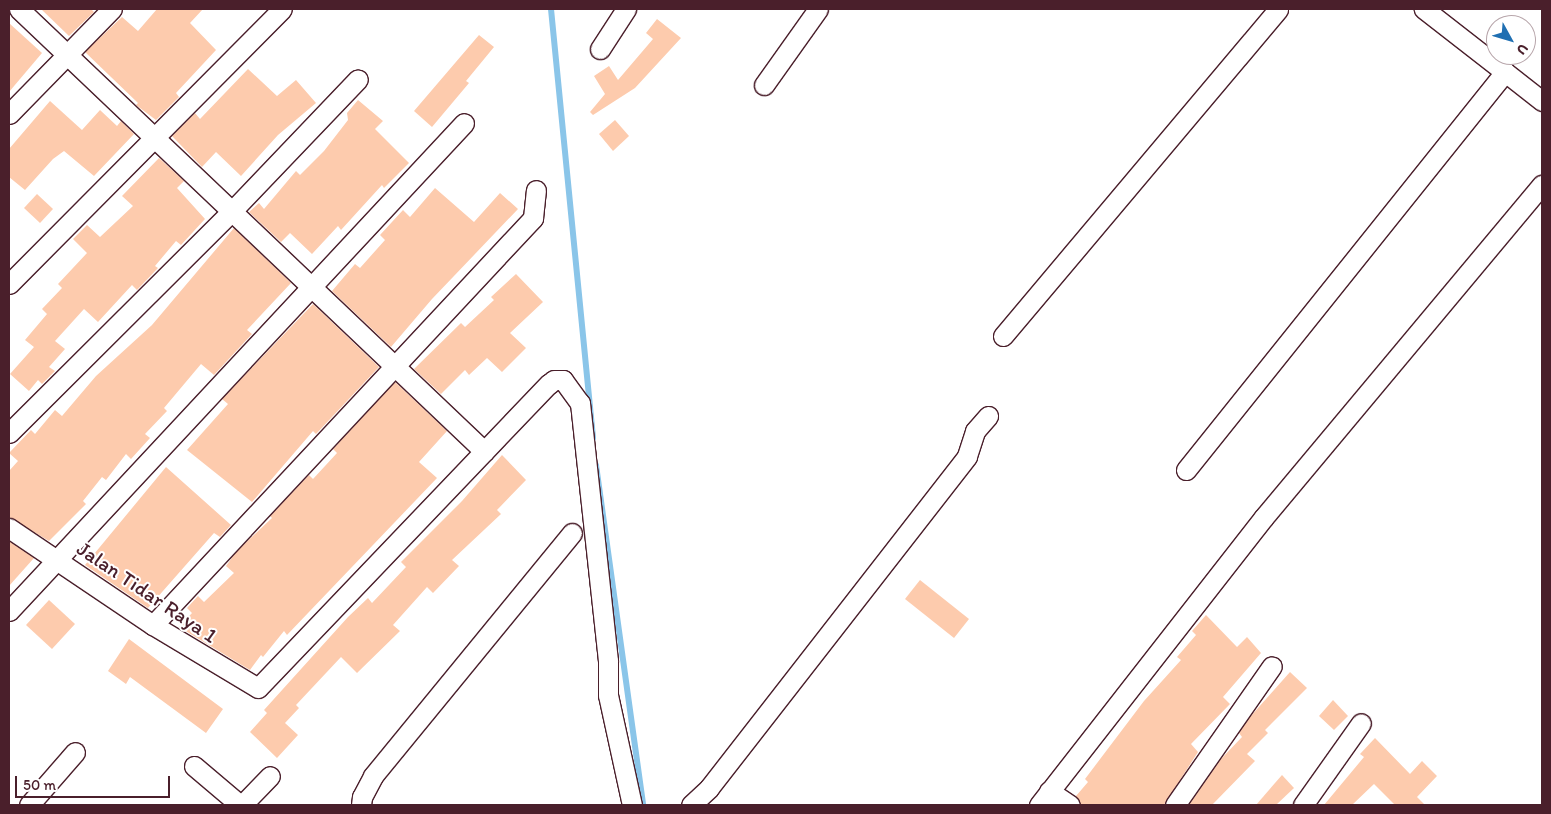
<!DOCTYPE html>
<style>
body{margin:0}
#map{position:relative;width:1551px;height:814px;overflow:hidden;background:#fff;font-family:Itim,sans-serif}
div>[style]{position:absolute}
.stream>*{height:6px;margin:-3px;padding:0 3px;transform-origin:3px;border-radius:3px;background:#8ac5e9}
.building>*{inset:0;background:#fdcbad}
.roads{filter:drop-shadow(1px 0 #4a1f2b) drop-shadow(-1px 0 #4a1f2b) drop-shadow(0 1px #4a1f2b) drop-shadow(0 -1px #4a1f2b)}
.street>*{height:19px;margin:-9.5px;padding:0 9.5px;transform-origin:9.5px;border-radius:9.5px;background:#fff}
span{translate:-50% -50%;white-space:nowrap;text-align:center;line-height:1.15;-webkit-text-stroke:4px #fff;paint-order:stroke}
.street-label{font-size:21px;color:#4a1f2b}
.frame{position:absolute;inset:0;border:10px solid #4a1f2b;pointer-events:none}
.north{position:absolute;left:1486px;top:15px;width:50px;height:50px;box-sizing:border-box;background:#fff;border:1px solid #b7a5aa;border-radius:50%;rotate:129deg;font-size:14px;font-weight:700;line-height:20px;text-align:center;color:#4a1f2b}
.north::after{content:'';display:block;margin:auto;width:18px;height:22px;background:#1f6fb2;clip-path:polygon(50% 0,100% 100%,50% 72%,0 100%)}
.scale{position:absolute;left:15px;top:776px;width:155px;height:22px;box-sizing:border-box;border:2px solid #4a1f2b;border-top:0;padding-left:6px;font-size:15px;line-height:18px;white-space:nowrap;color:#4a1f2b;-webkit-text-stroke:4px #fff;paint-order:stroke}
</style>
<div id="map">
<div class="stream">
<i style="left:551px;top:9px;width:431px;rotate:84.4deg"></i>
<i style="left:596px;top:465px;width:343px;rotate:82.1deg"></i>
</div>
<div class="building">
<i style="clip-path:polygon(41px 9px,91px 9px,94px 12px,69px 36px)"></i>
<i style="clip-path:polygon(157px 9px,203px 9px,190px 23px,216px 50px,176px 93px,179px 97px,156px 120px,136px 105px,138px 103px,85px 52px,122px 17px,138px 31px)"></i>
<i style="clip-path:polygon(657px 19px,681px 38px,635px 88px,593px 115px,590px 112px,605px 94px,594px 76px,609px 66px,618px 80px,653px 39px,646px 33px)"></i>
<i style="clip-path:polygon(9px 23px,42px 53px,9px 92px)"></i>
<i style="clip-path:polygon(479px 35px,494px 47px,466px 81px,469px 83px,432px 127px,414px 111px)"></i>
<i style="clip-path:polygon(248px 69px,277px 96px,296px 80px,316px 103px,278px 135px,241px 176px,216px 152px,202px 167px,172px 136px,195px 113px,200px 119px)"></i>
<i style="clip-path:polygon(358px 100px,383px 121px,375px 129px,409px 163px,384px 188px,382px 185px,341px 230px,338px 226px,312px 254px,290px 233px,281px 242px,249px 212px,259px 203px,264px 209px,296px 171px,300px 175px,324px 151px,348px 120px,347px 113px)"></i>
<i style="clip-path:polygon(50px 101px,82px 130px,100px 110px,117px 126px,121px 121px,134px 134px,94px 176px,64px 151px,53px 159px,25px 190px,9px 177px,9px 149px)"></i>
<i style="clip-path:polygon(615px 120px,629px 136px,613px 151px,599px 134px)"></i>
<i style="clip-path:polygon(159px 158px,184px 181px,177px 188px,205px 219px,181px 245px,176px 241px,155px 266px,158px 268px,137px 290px,132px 285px,98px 322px,84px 309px,55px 341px,65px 349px,49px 367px,55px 371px,42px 384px,38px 380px,29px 391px,10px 374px,34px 347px,25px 340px,47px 314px,42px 309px,62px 288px,58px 284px,87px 253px,73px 239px,87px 225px,100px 237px,133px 206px,122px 196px)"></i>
<i style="clip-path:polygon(435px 188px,474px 222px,500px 193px,518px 209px,432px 299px,391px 347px,332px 291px,355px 264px,360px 268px,385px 240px,380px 235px,403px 210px,410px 217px)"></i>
<i style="clip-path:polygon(37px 194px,53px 209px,40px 223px,24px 208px)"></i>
<i style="clip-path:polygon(234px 228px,291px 283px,247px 330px,252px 334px,214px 375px,201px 364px,164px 408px,167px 411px,145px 434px,150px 438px,131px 459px,126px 454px,106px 480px,102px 477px,83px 501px,86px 504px,49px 541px,9px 517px,9px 471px,18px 461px,9px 453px,31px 430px,35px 434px,55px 410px,62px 416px,96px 376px,152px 325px)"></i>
<i style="clip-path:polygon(516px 274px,543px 302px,510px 333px,526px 348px,502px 372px,487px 358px,469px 375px,465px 370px,441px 394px,414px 369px,461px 323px,465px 327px,494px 300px,491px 297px)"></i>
<i style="clip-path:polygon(313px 304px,379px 367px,316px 434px,313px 431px,252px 502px,187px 450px,228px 404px,222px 399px)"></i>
<i style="clip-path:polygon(395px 382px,447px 431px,419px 462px,437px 478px,287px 635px,284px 631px,263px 657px,261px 655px,250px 670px,179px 627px,192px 613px,187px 608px,198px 596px,204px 602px,234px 573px,226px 566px,236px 552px,272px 518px,270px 516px,309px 475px,313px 479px,337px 453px,333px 449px)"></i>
<i style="clip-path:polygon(502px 455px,526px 480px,497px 510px,501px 514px,452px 560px,459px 566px,433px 593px,427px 587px,393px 625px,400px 631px,357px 673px,341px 657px,296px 705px,299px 708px,285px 723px,298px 735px,277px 758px,250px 732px,267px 713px,264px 710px,348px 617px,368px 598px,372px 603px,406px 567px,401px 562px,462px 501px)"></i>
<i style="clip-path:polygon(166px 467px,231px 525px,220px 537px,214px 533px,148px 608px,85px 565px)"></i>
<i style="clip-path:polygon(9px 541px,34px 558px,9px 586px)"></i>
<i style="clip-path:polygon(920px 580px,969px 619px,954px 638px,905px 599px)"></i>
<i style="clip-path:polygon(49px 600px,75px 624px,52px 649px,26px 625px)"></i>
<i style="clip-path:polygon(1206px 615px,1237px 647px,1247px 637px,1261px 653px,1223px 697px,1230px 704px,1191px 744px,1198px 752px,1164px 805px,1081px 805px,1076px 796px,1088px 782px,1085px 779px,1144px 701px,1181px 660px,1177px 657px,1196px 635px,1192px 631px)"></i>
<i style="clip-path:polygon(129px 639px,223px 709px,206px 733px,130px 677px,126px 684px,108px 671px)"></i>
<i style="clip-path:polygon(1290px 672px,1307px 688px,1265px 730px,1268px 733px,1247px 754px,1255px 761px,1212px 805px,1189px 805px,1221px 759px,1242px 737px,1239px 733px,1250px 717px)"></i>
<i style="clip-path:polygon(1333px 700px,1348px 716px,1334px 730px,1319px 716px)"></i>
<i style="clip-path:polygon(1375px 738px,1410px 774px,1422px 761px,1437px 776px,1417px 797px,1425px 805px,1395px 805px,1374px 784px,1352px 805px,1324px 805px,1364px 757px,1360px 754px)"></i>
<i style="clip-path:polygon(1282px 775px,1294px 788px,1276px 805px,1256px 805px)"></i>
</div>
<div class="roads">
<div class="street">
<i style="left:19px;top:9px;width:642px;rotate:43.55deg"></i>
<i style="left:600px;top:49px;width:48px;rotate:-57deg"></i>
<i style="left:1505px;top:72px;width:47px;rotate:38.1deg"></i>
<i style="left:764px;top:85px;width:93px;rotate:-54.6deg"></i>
<i style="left:9px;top:114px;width:147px;rotate:-45.6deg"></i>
<i style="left:9px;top:284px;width:387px;rotate:-45.2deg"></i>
<i style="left:1003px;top:336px;width:427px;rotate:-49.9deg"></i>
<i style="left:9px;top:433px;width:315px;rotate:-44.9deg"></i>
<i style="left:232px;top:211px;width:182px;rotate:-46.3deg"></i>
<i style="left:1186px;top:470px;width:510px;rotate:-51.29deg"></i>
<i style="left:1505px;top:72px;width:103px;rotate:-142.1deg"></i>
<i style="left:9px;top:528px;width:174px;rotate:34deg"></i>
<i style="left:153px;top:625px;width:122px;rotate:31deg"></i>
<i style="left:258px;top:688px;width:421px;rotate:-46.3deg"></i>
<i style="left:549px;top:384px;width:6px;rotate:-39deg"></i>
<i style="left:554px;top:380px;width:9px"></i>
<i style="left:563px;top:380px;width:29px;rotate:54deg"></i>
<i style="left:580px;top:403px;width:260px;rotate:83.8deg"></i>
<i style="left:608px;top:661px;width:34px;rotate:90deg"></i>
<i style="left:608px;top:695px;width:113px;rotate:77.7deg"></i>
<i style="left:9px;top:611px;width:667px;rotate:-47deg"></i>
<i style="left:153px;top:625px;width:557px;rotate:-46.96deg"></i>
<i style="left:533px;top:218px;width:28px;rotate:-84deg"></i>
<i style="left:194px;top:766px;width:60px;rotate:40.3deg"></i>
<i style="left:1049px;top:791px;width:25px;rotate:34deg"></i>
<i style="left:29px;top:805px;width:70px;rotate:-49deg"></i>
<i style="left:242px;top:805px;width:40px;rotate:-46deg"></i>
<i style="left:361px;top:805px;width:8px;rotate:-83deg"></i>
<i style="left:362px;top:797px;width:24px;rotate:-62deg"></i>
<i style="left:373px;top:776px;width:314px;rotate:-50.7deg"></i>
<i style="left:691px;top:805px;width:25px;rotate:-43deg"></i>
<i style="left:709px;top:788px;width:420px;rotate:-52.1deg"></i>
<i style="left:967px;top:456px;width:26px;rotate:-72deg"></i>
<i style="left:975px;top:431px;width:20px;rotate:-49deg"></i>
<i style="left:1039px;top:805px;width:365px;rotate:-52deg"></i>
<i style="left:1264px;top:517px;width:433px;rotate:-50.1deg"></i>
<i style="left:1175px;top:805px;width:169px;rotate:-55.1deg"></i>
<i style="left:1303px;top:805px;width:100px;rotate:-54.7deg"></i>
</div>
</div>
<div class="street-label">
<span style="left:147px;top:592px;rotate:34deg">Jalan Tidar Raya 1</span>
</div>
<div class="frame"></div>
<div class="north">U</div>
<div class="scale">50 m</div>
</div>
